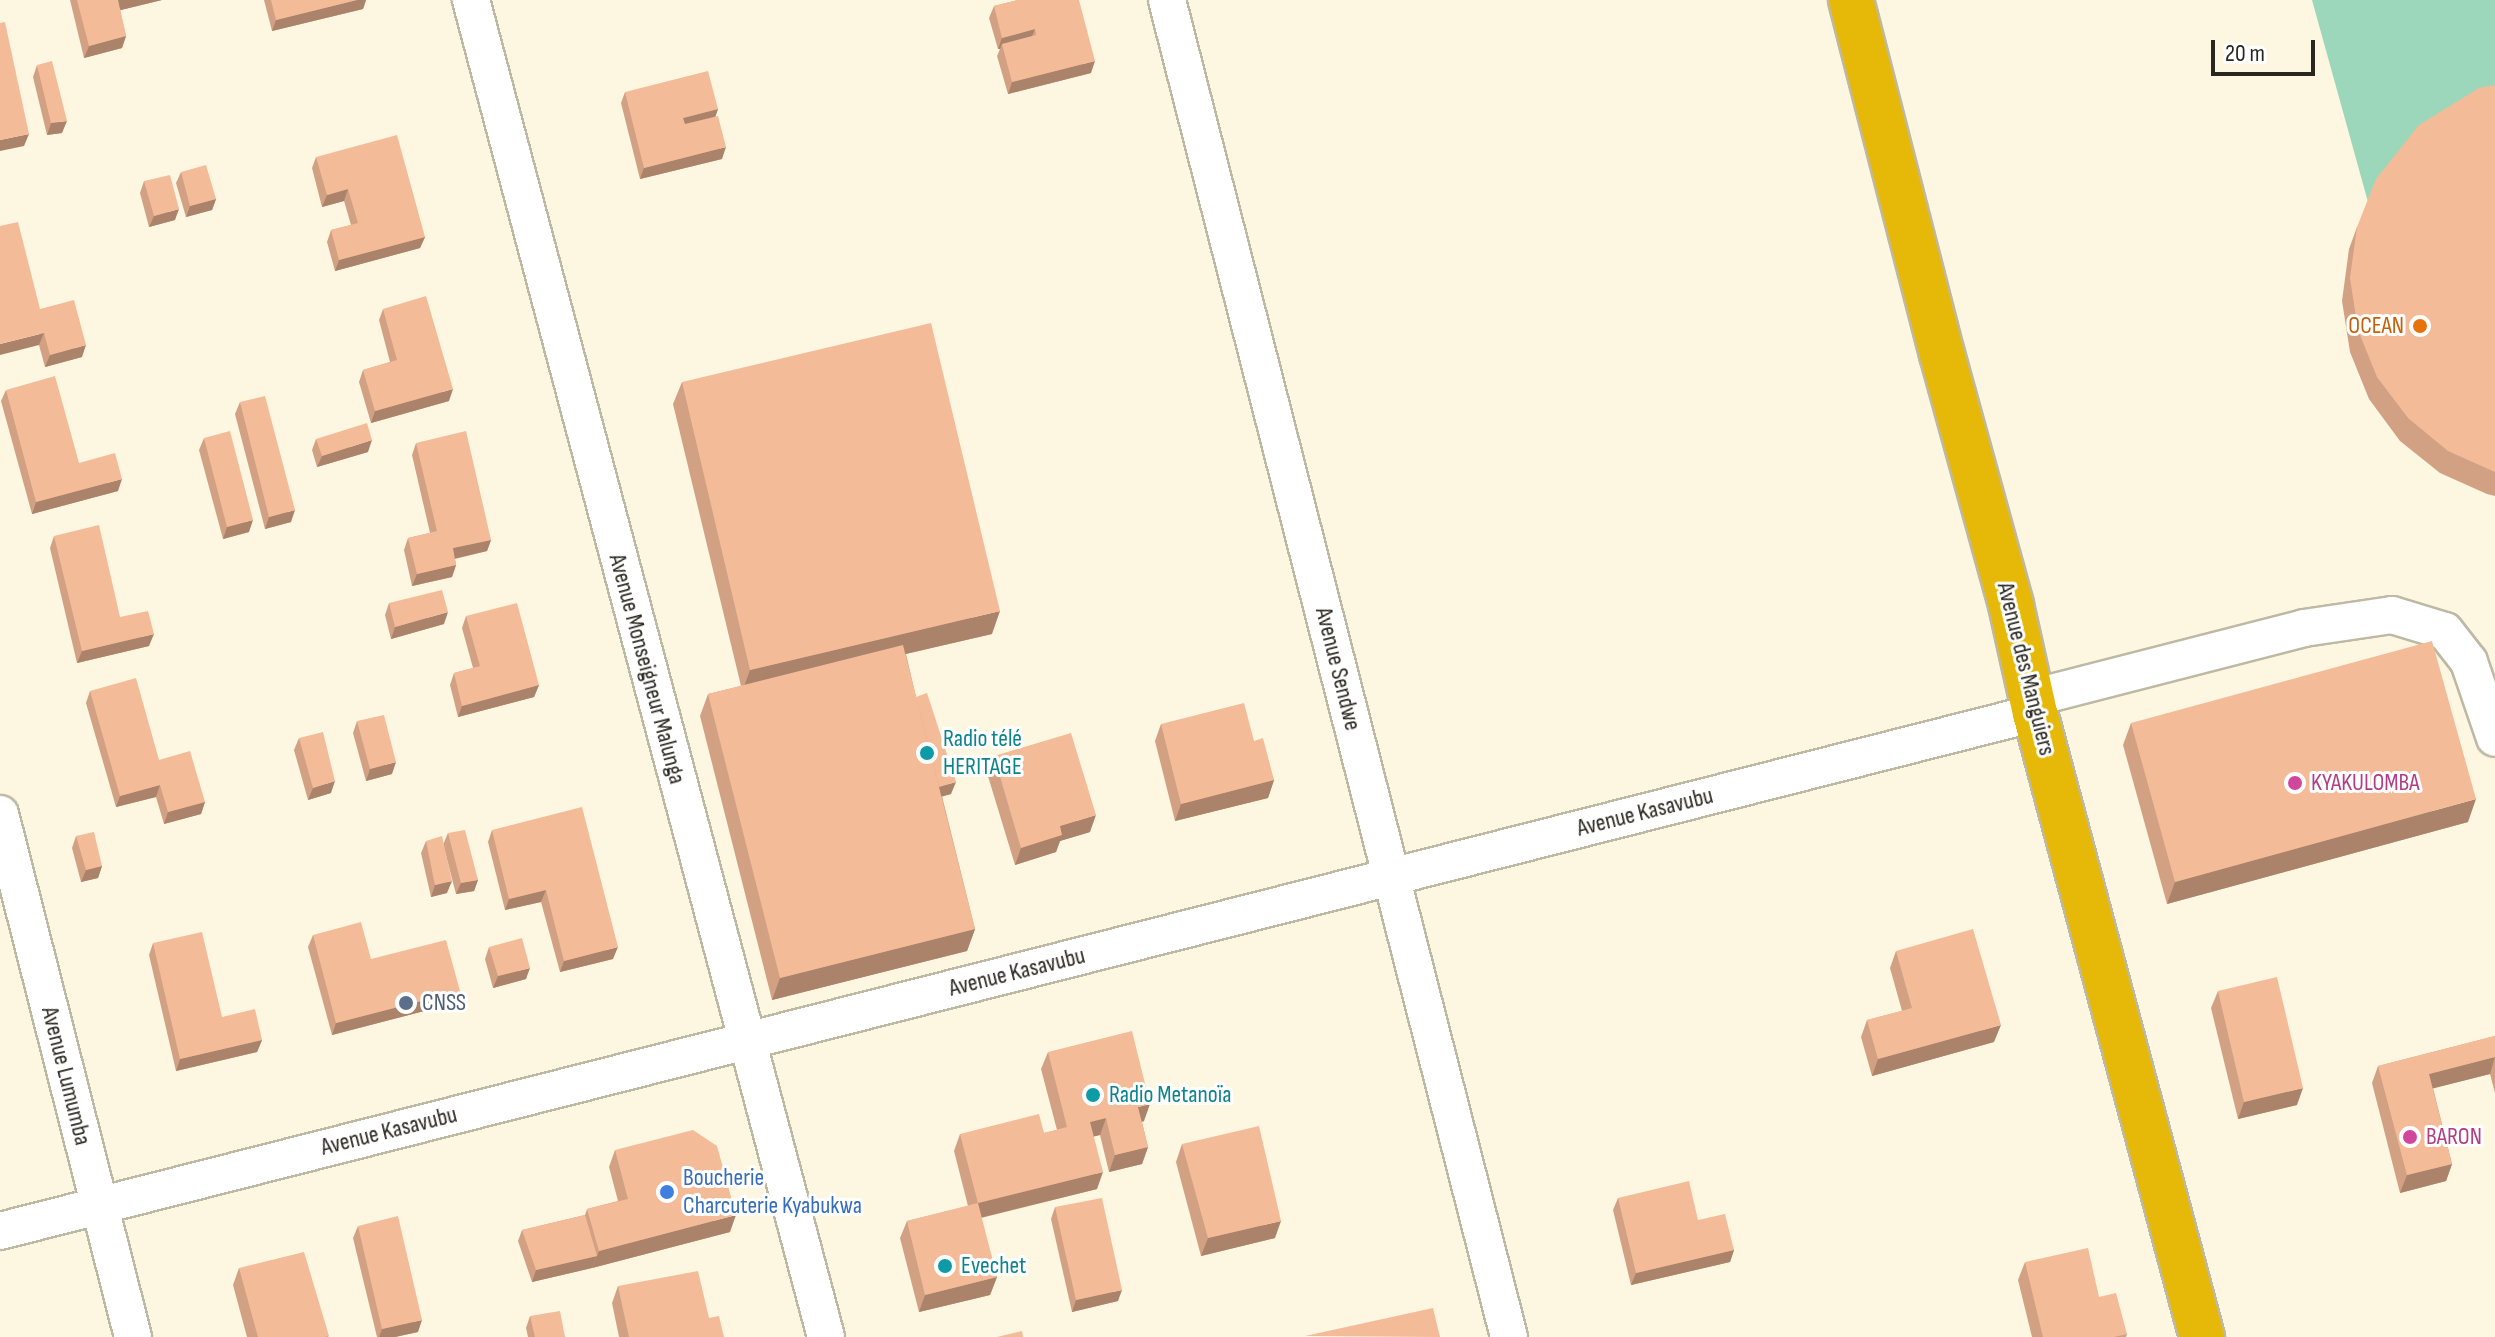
<!DOCTYPE html>
<meta charset="utf-8">
<style>
body{margin:0}
#map{position:relative;width:2495px;height:1337px;overflow:hidden;background:#fdf7e2;font-family:"Sofia Sans Condensed",sans-serif}
div>[style]{position:absolute}
.green>*{inset:0;background:#9cd7bb}
.roads{filter:drop-shadow(2px 0 #beb9a5) drop-shadow(-2px 0 #beb9a5) drop-shadow(0 2px #beb9a5) drop-shadow(0 -2px #beb9a5)}
.minor>*{height:36px;margin:-18px;padding:0 18px;transform-origin:18px;border-radius:18px;background:#fff}
.highway>*{height:44px;margin:-22px;padding:0 22px;transform-origin:22px;border-radius:22px;background:#e6b908}
.wall>*{inset:0;background:#d2a184}
.shaded-wall>*{inset:0;background:#ab836b}
.building>*{inset:0;background:#f4bb99}
.dots>*{width:22px;height:22px;translate:-50% -50%;box-sizing:border-box;border:4px solid #fff;border-radius:50%}
span{translate:-50% -50%;white-space:nowrap;text-align:center;line-height:1.15;-webkit-text-stroke:6px #fff;paint-order:stroke}
.food-label{font-size:24px;color:#c56008}
.right{translate:-100% -50%;text-align:right}
.street-label{font-size:24px;color:#29271f}
.culture-label{font-size:24px;color:#0d838f}
.left{translate:0 -50%;text-align:left}
.hotel-label{font-size:24px;color:#b23c85}
.service-label{font-size:24px;color:#4e5e75}
.shop-label{font-size:24px;color:#366cbe}
.scale{position:absolute;left:2211px;top:40px;width:104px;height:36px;box-sizing:border-box;border:4px solid #29271f;border-top:0;padding-left:10px;font-size:24px;line-height:28px;white-space:nowrap;color:#29271f;-webkit-text-stroke:6px #fff;paint-order:stroke}
</style>
<div id="map">
<div class="green">
<i style="clip-path:polygon(2312px 0,2495px 0,2495px 167px,2368px 202px)"></i>
</div>
<div class="roads">
<div class="minor">
<i style="left:471px;top:0;width:1383px;rotate:75.13deg"></i>
<i style="left:1167px;top:0;width:1380px;rotate:75.65deg"></i>
<i style="left:2032px;top:698px;width:281px;rotate:-14.4deg"></i>
<i style="left:2304px;top:628px;width:89px;rotate:-8.4deg"></i>
<i style="left:2392px;top:615px;width:55px;rotate:16.8deg"></i>
<i style="left:2445px;top:631px;width:39px;rotate:52deg"></i>
<i style="left:2469px;top:662px;width:80px;rotate:71.1deg"></i>
<i style="left:0;top:814px;width:540px;rotate:75.73deg"></i>
<i style="left:0;top:1231px;width:2100px;rotate:-14.28deg"></i>
</div>
<div class="highway">
<i style="left:1851px;top:0;width:366px;rotate:75.6deg"></i>
<i style="left:1942px;top:354px;width:260px;rotate:74.6deg"></i>
<i style="left:2011px;top:605px;width:111px;rotate:77.5deg"></i>
<i style="left:2035px;top:713px;width:646px;rotate:75.02deg"></i>
</div>
</div>
<div class="wall">
<i style="clip-path:polygon(70px 0,162px 0,120px 10px,126px 36px,122px 48px,84px 58px)"></i>
<i style="clip-path:polygon(264px 0,366px 0,363px 9px,272px 31px)"></i>
<i style="clip-path:polygon(1018px 0,1091px 73px,1008px 94px,997px 56px,1000px 49px,998px 49px,989px 18px,994px 6px)"></i>
<i style="clip-path:polygon(37px 65px,62px 133px,47px 135px,33px 77px)"></i>
<i style="clip-path:polygon(2495px 85px,2495px 496px,2487px 494px,2440px 473px,2400px 441px,2369px 399px,2350px 352px,2342px 301px,2349px 249px,2357px 227px)"></i>
<i style="clip-path:polygon(625px 92px,718px 109px,715px 116px,722px 159px,640px 179px,621px 103px)"></i>
<i style="clip-path:polygon(316px 157px,425px 237px,420px 248px,335px 271px,327px 242px,331px 230px,351px 225px,344px 201px,322px 207px,312px 168px)"></i>
<i style="clip-path:polygon(181px 172px,216px 199px,212px 210px,186px 217px,176px 183px)"></i>
<i style="clip-path:polygon(144px 181px,175px 220px,149px 227px,140px 193px)"></i>
<i style="clip-path:polygon(40px 309px,82px 357px,45px 367px,39px 345px)"></i>
<i style="clip-path:polygon(383px 309px,449px 401px,371px 423px,359px 382px,363px 370px,390px 362px,379px 320px)"></i>
<i style="clip-path:polygon(682px 382px,992px 634px,906px 654px,916px 697px,951px 794px,942px 796px,975px 929px,967px 951px,772px 1000px,700px 716px,708px 694px,741px 686px,673px 404px)"></i>
<i style="clip-path:polygon(6px 390px,79px 463px,118px 491px,32px 514px,1px 401px)"></i>
<i style="clip-path:polygon(240px 402px,291px 522px,265px 529px,235px 414px)"></i>
<i style="clip-path:polygon(204px 438px,249px 532px,223px 539px,199px 450px)"></i>
<i style="clip-path:polygon(316px 439px,368px 452px,317px 467px,312px 450px)"></i>
<i style="clip-path:polygon(416px 443px,491px 540px,487px 551px,455px 559px,456px 565px,452px 577px,412px 586px,404px 550px,408px 538px,430px 533px,412px 455px)"></i>
<i style="clip-path:polygon(54px 536px,120px 617px,149px 646px,77px 663px,50px 548px)"></i>
<i style="clip-path:polygon(389px 603px,444px 624px,391px 639px,385px 615px)"></i>
<i style="clip-path:polygon(466px 616px,539px 685px,534px 697px,458px 717px,450px 685px,454px 673px,473px 668px,462px 628px)"></i>
<i style="clip-path:polygon(90px 691px,159px 760px,205px 802px,201px 814px,164px 824px,156px 797px,116px 807px,86px 703px)"></i>
<i style="clip-path:polygon(357px 721px,392px 774px,366px 781px,353px 733px)"></i>
<i style="clip-path:polygon(2131px 723px,2468px 822px,2167px 904px,2123px 745px)"></i>
<i style="clip-path:polygon(1161px 724px,1254px 741px,1274px 780px,1268px 798px,1175px 821px,1155px 741px)"></i>
<i style="clip-path:polygon(299px 738px,331px 793px,308px 800px,294px 750px)"></i>
<i style="clip-path:polygon(994px 756px,1090px 832px,1060px 841px,1056px 852px,1015px 865px,987px 773px)"></i>
<i style="clip-path:polygon(492px 830px,613px 959px,560px 972px,541px 902px,505px 910px,488px 842px)"></i>
<i style="clip-path:polygon(448px 833px,478px 880px,474px 891px,456px 894px,444px 848px,447px 893px,431px 897px,421px 853px,426px 841px,443px 845px)"></i>
<i style="clip-path:polygon(76px 836px,102px 866px,98px 878px,81px 882px,72px 848px)"></i>
<i style="clip-path:polygon(313px 935px,371px 959px,455px 1003px,332px 1035px,308px 947px)"></i>
<i style="clip-path:polygon(153px 943px,222px 1017px,262px 1040px,257px 1052px,176px 1071px,149px 955px)"></i>
<i style="clip-path:polygon(489px 947px,526px 979px,493px 988px,485px 959px)"></i>
<i style="clip-path:polygon(1896px 951px,1994px 1042px,1872px 1076px,1861px 1037px,1867px 1020px,1902px 1011px,1890px 968px)"></i>
<i style="clip-path:polygon(2218px 991px,2297px 1105px,2238px 1119px,2211px 1008px)"></i>
<i style="clip-path:polygon(2495px 1036px,2495px 1093px,2490px 1074px,2433px 1088px,2452px 1164px,2446px 1181px,2400px 1193px,2372px 1083px,2378px 1066px)"></i>
<i style="clip-path:polygon(1048px 1052px,1144px 1121px,1142px 1122px,1148px 1147px,1142px 1164px,1109px 1172px,1100px 1135px,1094px 1136px,1097px 1189px,981px 1218px,997px 1277px,990px 1295px,919px 1312px,900px 1238px,907px 1221px,968px 1206px,954px 1151px,960px 1134px,1044px 1133px,1057px 1130px,1041px 1069px)"></i>
<i style="clip-path:polygon(1182px 1144px,1275px 1238px,1201px 1256px,1176px 1162px)"></i>
<i style="clip-path:polygon(615px 1150px,730px 1232px,592px 1268px,532px 1282px,518px 1241px,522px 1230px,585px 1215px,587px 1209px,618px 1201px,609px 1167px)"></i>
<i style="clip-path:polygon(1618px 1198px,1698px 1220px,1734px 1250px,1730px 1262px,1631px 1285px,1613px 1210px)"></i>
<i style="clip-path:polygon(1055px 1207px,1118px 1301px,1072px 1312px,1051px 1219px)"></i>
<i style="clip-path:polygon(358px 1226px,418px 1332px,395px 1337px,377px 1337px,353px 1238px)"></i>
<i style="clip-path:polygon(2025px 1262px,2099px 1297px,2127px 1334px,2126px 1337px,2032px 1337px,2018px 1280px)"></i>
<i style="clip-path:polygon(239px 1268px,329px 1337px,247px 1337px,233px 1285px)"></i>
<i style="clip-path:polygon(618px 1286px,709px 1318px,724px 1337px,619px 1337px,612px 1303px)"></i>
<i style="clip-path:polygon(530px 1316px,565px 1337px,528px 1337px,526px 1328px)"></i>
</div>
<div class="shaded-wall">
<i style="clip-path:polygon(118px 0,162px 0,113px 12px)"></i>
<i style="clip-path:polygon(357px 0,366px 0,363px 9px,272px 31px,276px 20px)"></i>
<i style="clip-path:polygon(1035px 29px,1030px 41px,1002px 44px,1000px 49px,998px 49px,1002px 38px)"></i>
<i style="clip-path:polygon(126px 36px,122px 48px,84px 58px,89px 46px)"></i>
<i style="clip-path:polygon(1095px 61px,1091px 73px,1008px 94px,1012px 82px)"></i>
<i style="clip-path:polygon(718px 109px,714px 121px,679px 130px,683px 118px)"></i>
<i style="clip-path:polygon(67px 121px,62px 133px,47px 135px,51px 123px)"></i>
<i style="clip-path:polygon(29px 134px,24px 146px,0 151px,0 140px)"></i>
<i style="clip-path:polygon(726px 147px,722px 159px,640px 179px,644px 168px)"></i>
<i style="clip-path:polygon(348px 189px,344px 201px,322px 207px,327px 195px)"></i>
<i style="clip-path:polygon(216px 199px,212px 210px,186px 217px,190px 206px)"></i>
<i style="clip-path:polygon(179px 209px,175px 220px,149px 227px,154px 216px)"></i>
<i style="clip-path:polygon(425px 237px,420px 248px,335px 271px,339px 260px)"></i>
<i style="clip-path:polygon(44px 333px,39px 345px,0 355px,0 344px)"></i>
<i style="clip-path:polygon(86px 345px,82px 357px,45px 367px,50px 355px)"></i>
<i style="clip-path:polygon(453px 389px,449px 401px,371px 423px,375px 411px)"></i>
<i style="clip-path:polygon(372px 440px,368px 452px,317px 467px,322px 456px)"></i>
<i style="clip-path:polygon(122px 479px,118px 491px,32px 514px,36px 502px)"></i>
<i style="clip-path:polygon(295px 510px,291px 522px,265px 529px,269px 517px)"></i>
<i style="clip-path:polygon(253px 520px,249px 532px,223px 539px,227px 527px)"></i>
<i style="clip-path:polygon(491px 540px,487px 551px,448px 560px,453px 548px)"></i>
<i style="clip-path:polygon(456px 565px,452px 577px,412px 586px,417px 574px)"></i>
<i style="clip-path:polygon(1000px 611px,992px 634px,742px 692px,750px 670px)"></i>
<i style="clip-path:polygon(448px 612px,444px 624px,391px 639px,395px 627px)"></i>
<i style="clip-path:polygon(154px 634px,149px 646px,77px 663px,82px 651px)"></i>
<i style="clip-path:polygon(539px 685px,534px 697px,458px 717px,462px 706px)"></i>
<i style="clip-path:polygon(396px 762px,392px 774px,366px 781px,370px 769px)"></i>
<i style="clip-path:polygon(1274px 780px,1268px 798px,1175px 821px,1181px 804px)"></i>
<i style="clip-path:polygon(335px 781px,331px 793px,308px 800px,313px 788px)"></i>
<i style="clip-path:polygon(956px 782px,951px 794px,930px 800px,934px 788px)"></i>
<i style="clip-path:polygon(160px 785px,156px 797px,116px 807px,120px 796px)"></i>
<i style="clip-path:polygon(2476px 799px,2468px 822px,2167px 904px,2175px 882px)"></i>
<i style="clip-path:polygon(205px 802px,201px 814px,164px 824px,168px 812px)"></i>
<i style="clip-path:polygon(1096px 815px,1090px 832px,1060px 841px,1056px 852px,1015px 865px,1021px 848px,1060px 826px)"></i>
<i style="clip-path:polygon(102px 866px,98px 878px,81px 882px,86px 870px)"></i>
<i style="clip-path:polygon(478px 880px,474px 891px,456px 894px,461px 883px)"></i>
<i style="clip-path:polygon(452px 881px,447px 893px,431px 897px,435px 885px)"></i>
<i style="clip-path:polygon(546px 890px,541px 902px,505px 910px,509px 899px)"></i>
<i style="clip-path:polygon(975px 929px,967px 951px,772px 1000px,780px 978px)"></i>
<i style="clip-path:polygon(618px 947px,613px 959px,560px 972px,564px 961px)"></i>
<i style="clip-path:polygon(530px 968px,526px 979px,493px 988px,498px 976px)"></i>
<i style="clip-path:polygon(460px 991px,455px 1003px,332px 1035px,336px 1023px)"></i>
<i style="clip-path:polygon(2001px 1025px,1994px 1042px,1872px 1076px,1878px 1059px)"></i>
<i style="clip-path:polygon(262px 1040px,257px 1052px,176px 1071px,180px 1059px)"></i>
<i style="clip-path:polygon(2495px 1057px,2490px 1074px,2423px 1091px,2429px 1074px)"></i>
<i style="clip-path:polygon(2303px 1088px,2297px 1105px,2238px 1119px,2244px 1102px)"></i>
<i style="clip-path:polygon(1150px 1104px,1144px 1121px,1132px 1124px,1138px 1107px)"></i>
<i style="clip-path:polygon(1106px 1118px,1100px 1135px,1084px 1139px,1090px 1122px)"></i>
<i style="clip-path:polygon(1148px 1147px,1142px 1164px,1109px 1172px,1115px 1155px)"></i>
<i style="clip-path:polygon(2452px 1164px,2446px 1181px,2400px 1193px,2407px 1175px)"></i>
<i style="clip-path:polygon(1103px 1172px,1097px 1189px,971px 1220px,978px 1203px)"></i>
<i style="clip-path:polygon(736px 1215px,730px 1232px,592px 1268px,599px 1251px)"></i>
<i style="clip-path:polygon(1281px 1221px,1275px 1238px,1201px 1256px,1208px 1238px)"></i>
<i style="clip-path:polygon(1734px 1250px,1730px 1262px,1631px 1285px,1636px 1273px)"></i>
<i style="clip-path:polygon(597px 1256px,592px 1268px,532px 1282px,536px 1270px)"></i>
<i style="clip-path:polygon(997px 1277px,990px 1295px,919px 1312px,925px 1295px)"></i>
<i style="clip-path:polygon(1122px 1290px,1118px 1301px,1072px 1312px,1076px 1300px)"></i>
<i style="clip-path:polygon(422px 1320px,418px 1332px,395px 1337px,379px 1337px,382px 1329px)"></i>
</div>
<div class="building">
<i style="clip-path:polygon(77px 0,118px 0,126px 36px,89px 46px)"></i>
<i style="clip-path:polygon(271px 0,357px 0,276px 20px)"></i>
<i style="clip-path:polygon(1018px 0,1079px 0,1095px 61px,1012px 82px,1002px 44px,1036px 35px,1035px 29px,1002px 38px,994px 6px)"></i>
<i style="clip-path:polygon(5px 22px,29px 134px,0 140px,0 23px)"></i>
<i style="clip-path:polygon(52px 61px,67px 121px,51px 123px,37px 65px)"></i>
<i style="clip-path:polygon(708px 71px,718px 109px,683px 118px,685px 124px,718px 116px,726px 147px,644px 168px,625px 92px)"></i>
<i style="clip-path:polygon(2495px 85px,2495px 472px,2448px 451px,2408px 418px,2377px 377px,2358px 330px,2350px 278px,2357px 227px,2376px 179px,2419px 125px,2479px 88px)"></i>
<i style="clip-path:polygon(397px 135px,425px 237px,339px 260px,331px 230px,358px 223px,348px 189px,327px 195px,316px 157px)"></i>
<i style="clip-path:polygon(206px 165px,216px 199px,190px 206px,181px 172px)"></i>
<i style="clip-path:polygon(170px 175px,179px 209px,154px 216px,144px 181px)"></i>
<i style="clip-path:polygon(18px 222px,40px 309px,74px 300px,86px 345px,50px 355px,44px 333px,0 344px,0 226px)"></i>
<i style="clip-path:polygon(426px 296px,453px 389px,375px 411px,363px 370px,397px 360px,383px 309px)"></i>
<i style="clip-path:polygon(931px 323px,1000px 611px,750px 670px,682px 382px)"></i>
<i style="clip-path:polygon(55px 376px,79px 463px,115px 453px,122px 479px,36px 502px,6px 390px)"></i>
<i style="clip-path:polygon(265px 396px,295px 510px,269px 517px,240px 402px)"></i>
<i style="clip-path:polygon(367px 423px,372px 440px,322px 456px,316px 439px)"></i>
<i style="clip-path:polygon(230px 431px,253px 520px,227px 527px,204px 438px)"></i>
<i style="clip-path:polygon(466px 431px,491px 540px,453px 548px,456px 565px,417px 574px,408px 538px,437px 531px,416px 443px)"></i>
<i style="clip-path:polygon(99px 525px,120px 617px,148px 611px,154px 634px,82px 651px,54px 536px)"></i>
<i style="clip-path:polygon(442px 590px,448px 612px,395px 627px,389px 603px)"></i>
<i style="clip-path:polygon(517px 603px,539px 685px,462px 706px,454px 673px,480px 666px,466px 616px)"></i>
<i style="clip-path:polygon(2432px 641px,2476px 799px,2175px 882px,2131px 723px)"></i>
<i style="clip-path:polygon(903px 645px,975px 929px,780px 978px,708px 694px)"></i>
<i style="clip-path:polygon(136px 678px,159px 760px,190px 751px,205px 802px,168px 812px,160px 785px,120px 796px,90px 691px)"></i>
<i style="clip-path:polygon(927px 693px,956px 782px,939px 787px,916px 697px)"></i>
<i style="clip-path:polygon(1244px 703px,1254px 741px,1263px 738px,1274px 780px,1181px 804px,1161px 724px)"></i>
<i style="clip-path:polygon(384px 715px,396px 762px,370px 769px,357px 721px)"></i>
<i style="clip-path:polygon(323px 732px,335px 781px,313px 788px,299px 738px)"></i>
<i style="clip-path:polygon(1071px 733px,1096px 815px,1060px 826px,1062px 835px,1021px 848px,994px 756px)"></i>
<i style="clip-path:polygon(582px 807px,618px 947px,564px 961px,546px 890px,509px 899px,492px 830px)"></i>
<i style="clip-path:polygon(465px 830px,478px 880px,461px 883px,448px 833px)"></i>
<i style="clip-path:polygon(94px 832px,102px 866px,86px 870px,76px 836px)"></i>
<i style="clip-path:polygon(442px 836px,452px 881px,435px 885px,426px 841px)"></i>
<i style="clip-path:polygon(361px 922px,371px 959px,446px 940px,460px 991px,336px 1023px,313px 935px)"></i>
<i style="clip-path:polygon(1973px 929px,2001px 1025px,1878px 1059px,1867px 1020px,1912px 1008px,1896px 951px)"></i>
<i style="clip-path:polygon(202px 932px,222px 1017px,255px 1009px,262px 1040px,180px 1059px,153px 943px)"></i>
<i style="clip-path:polygon(522px 938px,530px 968px,498px 976px,489px 947px)"></i>
<i style="clip-path:polygon(2277px 977px,2303px 1088px,2244px 1102px,2218px 991px)"></i>
<i style="clip-path:polygon(1132px 1031px,1150px 1104px,1138px 1107px,1148px 1147px,1115px 1155px,1106px 1118px,1090px 1122px,1103px 1172px,978px 1203px,960px 1134px,1039px 1114px,1044px 1133px,1067px 1127px,1048px 1052px)"></i>
<i style="clip-path:polygon(2495px 1036px,2495px 1057px,2429px 1074px,2452px 1164px,2407px 1175px,2378px 1066px)"></i>
<i style="clip-path:polygon(1259px 1126px,1281px 1221px,1208px 1238px,1182px 1144px)"></i>
<i style="clip-path:polygon(693px 1130px,717px 1146px,736px 1215px,599px 1251px,587px 1209px,628px 1199px,615px 1150px)"></i>
<i style="clip-path:polygon(1689px 1181px,1698px 1220px,1725px 1214px,1734px 1250px,1636px 1273px,1618px 1198px)"></i>
<i style="clip-path:polygon(1102px 1198px,1122px 1290px,1076px 1300px,1055px 1207px)"></i>
<i style="clip-path:polygon(978px 1203px,997px 1277px,925px 1295px,907px 1221px)"></i>
<i style="clip-path:polygon(585px 1215px,597px 1256px,536px 1270px,522px 1230px)"></i>
<i style="clip-path:polygon(398px 1216px,422px 1320px,382px 1329px,358px 1226px)"></i>
<i style="clip-path:polygon(2088px 1248px,2099px 1297px,2116px 1293px,2127px 1334px,2114px 1337px,2043px 1337px,2025px 1262px)"></i>
<i style="clip-path:polygon(304px 1252px,329px 1336px,325px 1337px,258px 1337px,239px 1268px)"></i>
<i style="clip-path:polygon(698px 1271px,709px 1318px,719px 1316px,724px 1337px,629px 1337px,618px 1286px)"></i>
<i style="clip-path:polygon(1433px 1308px,1440px 1337px,1305px 1336px)"></i>
<i style="clip-path:polygon(560px 1311px,565px 1337px,535px 1337px,530px 1316px)"></i>
<i style="clip-path:polygon(1022px 1331px,1023px 1337px,997px 1337px)"></i>
</div>
<div class="dots">
<i style="left:2420px;top:326px;background:#e8710a"></i>
<i style="left:927px;top:753px;background:#0f9aa8"></i>
<i style="left:2295px;top:783px;background:#d1479c"></i>
<i style="left:406px;top:1003px;background:#5c6f8a"></i>
<i style="left:1093px;top:1095px;background:#0f9aa8"></i>
<i style="left:2410px;top:1137px;background:#d1479c"></i>
<i style="left:667px;top:1192px;background:#3f7fe0"></i>
<i style="left:945px;top:1266px;background:#0f9aa8"></i>
</div>
<div class="food-label">
<span class="right" style="left:2404px;top:326px">OCEAN</span>
</div>
<div class="street-label">
<span style="left:647px;top:669px;rotate:75deg">Avenue Monseigneur Malunga</span>
<span style="left:1338px;top:669px;rotate:76deg">Avenue Sendwe</span>
<span style="left:2026px;top:669px;rotate:76deg">Avenue des Manguiers</span>
<span style="left:1645px;top:812px;rotate:-14deg">Avenue Kasavubu</span>
<span style="left:1017px;top:972px;rotate:-14deg">Avenue Kasavubu</span>
<span style="left:66px;top:1076px;rotate:76deg">Avenue Lumumba</span>
<span style="left:389px;top:1131px;rotate:-14deg">Avenue Kasavubu</span>
</div>
<div class="culture-label">
<span class="left" style="left:943px;top:753px">Radio télé<br>HERITAGE</span>
<span class="left" style="left:1109px;top:1095px">Radio Metanoïa</span>
<span class="left" style="left:961px;top:1266px">Evechet</span>
</div>
<div class="hotel-label">
<span class="left" style="left:2311px;top:783px">KYAKULOMBA</span>
<span class="left" style="left:2426px;top:1137px">BARON</span>
</div>
<div class="service-label">
<span class="left" style="left:422px;top:1003px">CNSS</span>
</div>
<div class="shop-label">
<span class="left" style="left:683px;top:1192px">Boucherie<br>Charcuterie Kyabukwa</span>
</div>
<div class="scale">20 m</div>
</div>
